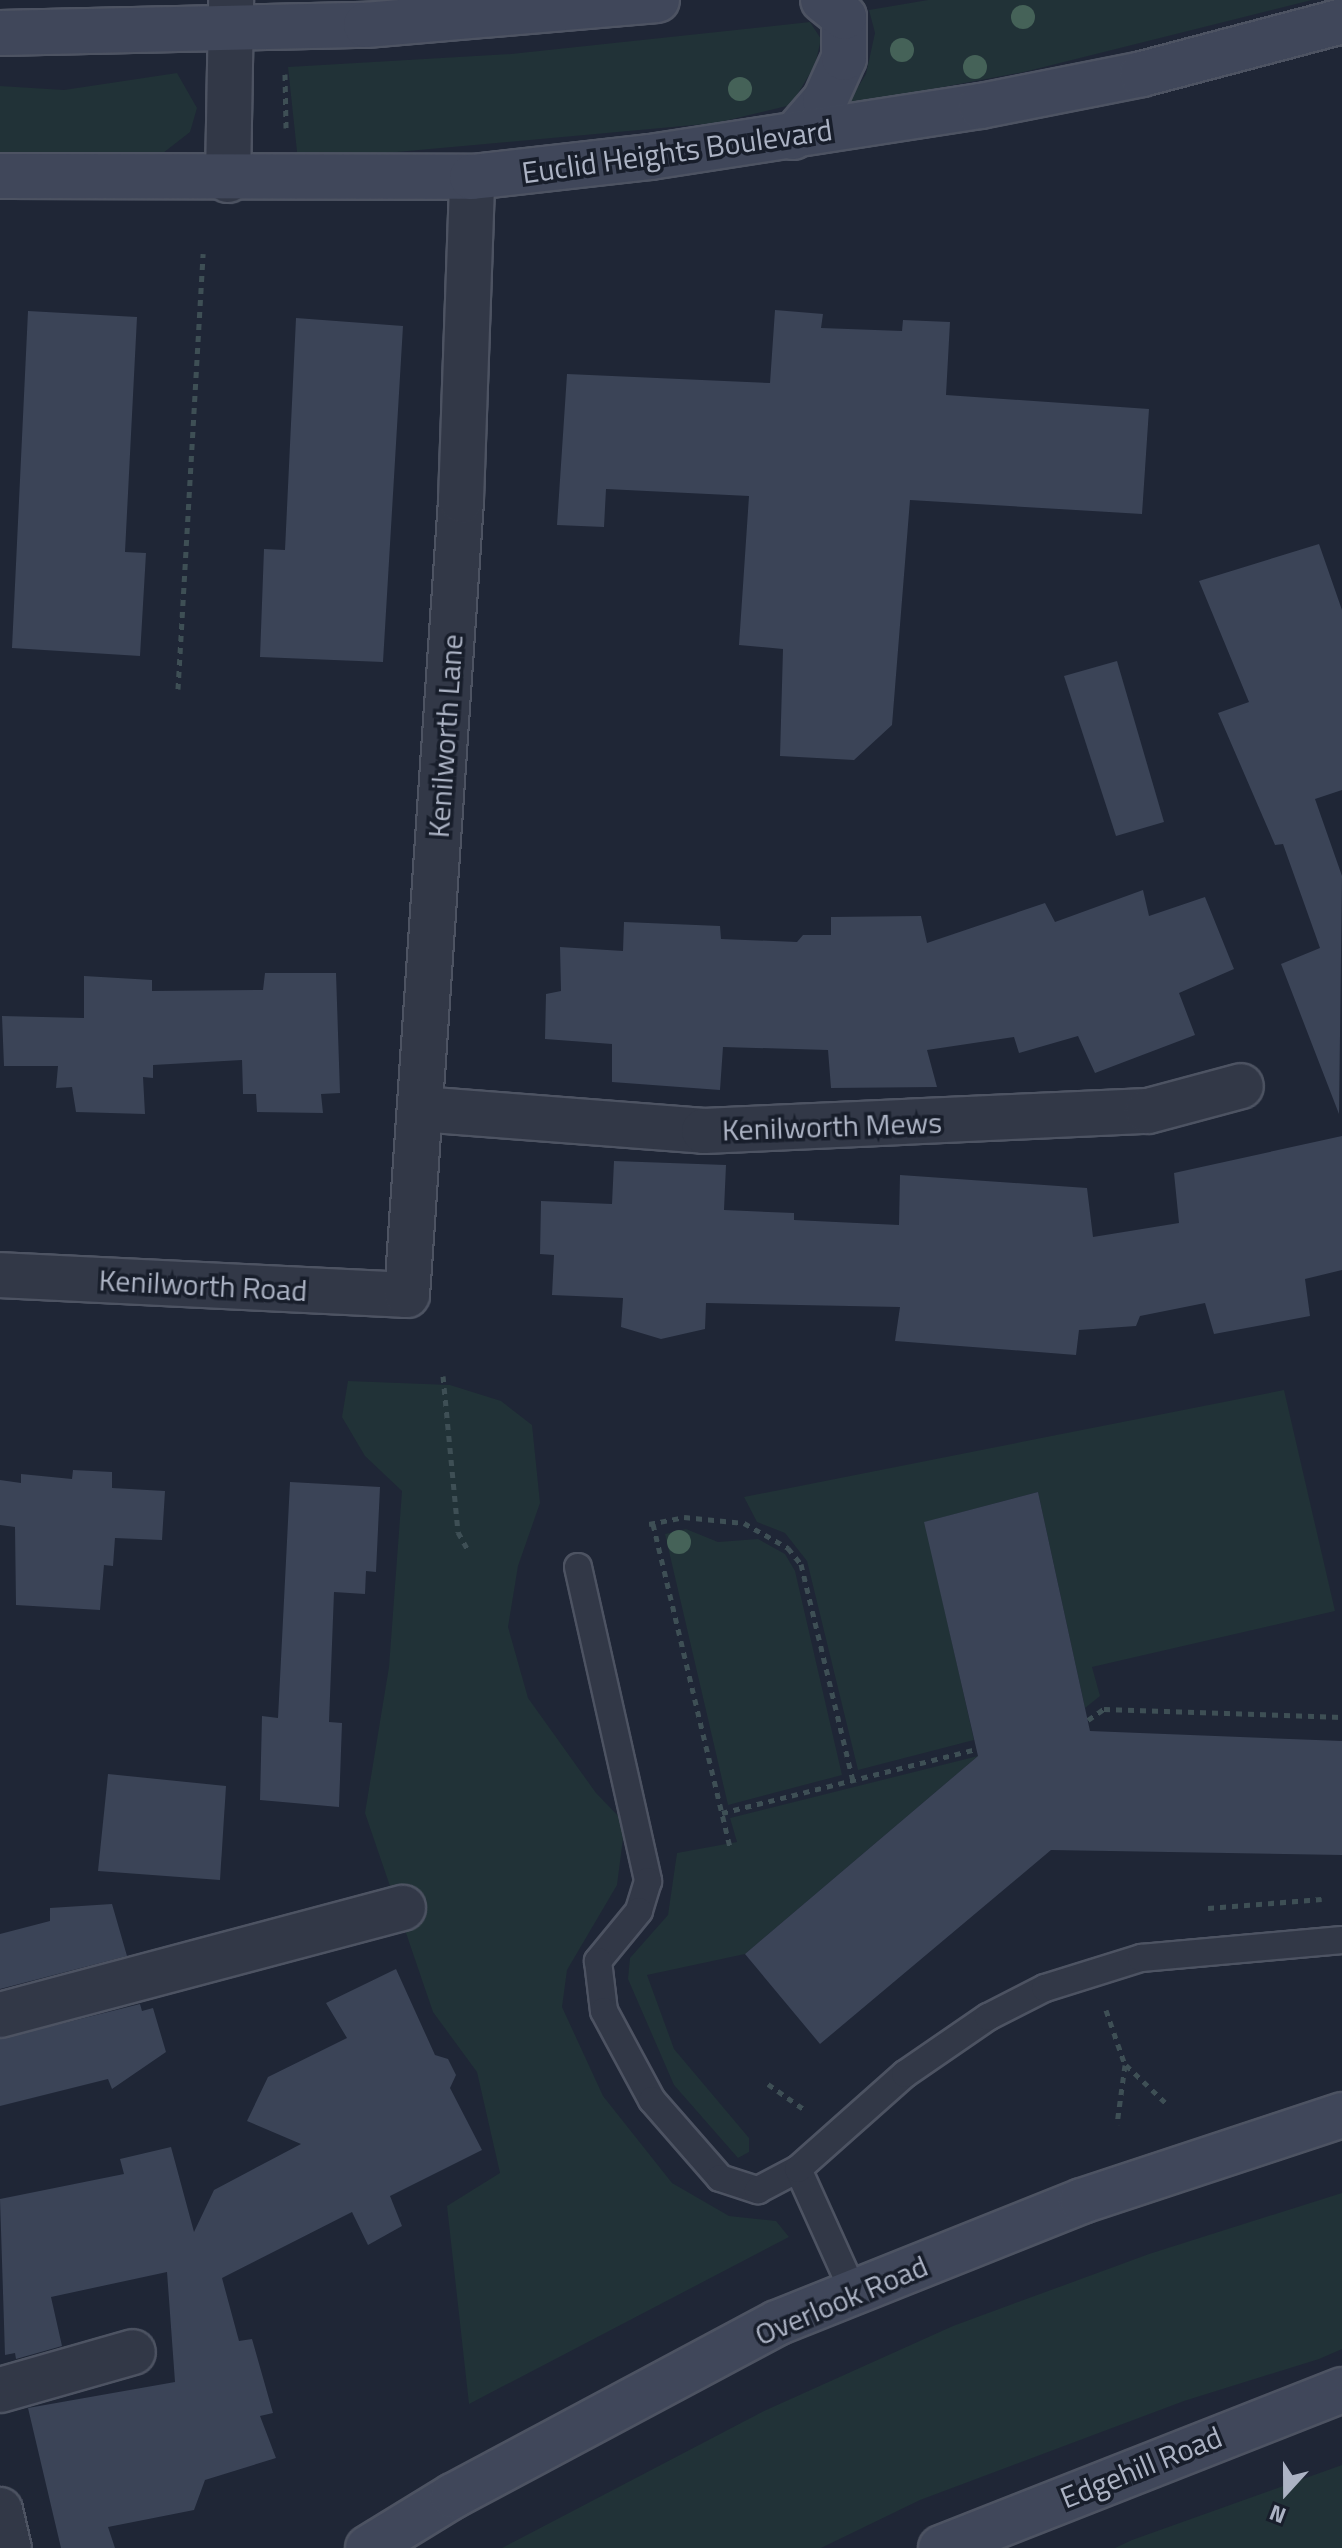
<!DOCTYPE html>
<style>
body{margin:0}
#map{position:relative;width:1342px;height:2548px;overflow:hidden;background:#1f2636;font-family:"Titillium Web",sans-serif}
div>[style]{position:absolute}
.green>*{inset:0;background:#213237}
.building>*{inset:0;background:#3b4457}
.path>*{height:5px;margin-top:-2.5px;transform-origin:0;background:repeating-linear-gradient(90deg,#3e4f55 0 6px,transparent 0 12px)}
.roads{filter:drop-shadow(2px 0 #4d5362) drop-shadow(-2px 0 #4d5362) drop-shadow(0 2px #4d5362) drop-shadow(0 -2px #4d5362)}
.lane>*{height:26px;margin:-13px;padding:0 13px;transform-origin:13px;border-radius:13px;background:#323847}
.street>*{height:44px;margin:-22px;padding:0 22px;transform-origin:22px;border-radius:22px;background:#323847}
.secondary>*{height:44px;margin:-22px;padding:0 22px;transform-origin:22px;border-radius:22px;background:#40475a}
.trees>*{width:24px;height:24px;margin:-12px;border-radius:50%;background:#456258}
span{translate:-50% -50%;white-space:nowrap;text-align:center;line-height:1.15;-webkit-text-stroke:7px #181e2b;paint-order:stroke}
.street-label{font-size:30px;color:#acb3c4}
.north{position:absolute;left:1246px;top:2452px;width:80px;height:80px;-webkit-text-stroke:6px #181e2b;paint-order:stroke;rotate:201deg;font-size:22px;font-weight:700;line-height:32px;text-align:center;color:#acb3c4}
.north::after{content:'';display:block;margin:auto;width:28px;height:36px;background:#acb3c4;clip-path:polygon(50% 0,100% 100%,50% 72%,0 100%)}
</style>
<div id="map">
<div class="green">
<i style="clip-path:polygon(928px 0,1312px 0,1024px 72px,847px 105px,866px 74px,875px 33px,869px 10px)"></i>
<i style="clip-path:polygon(810px 22px,821px 39px,815px 65px,791px 105px,716px 123px,298px 161px,288px 67px,511px 54px)"></i>
<i style="clip-path:polygon(177px 73px,197px 108px,190px 132px,154px 160px,0 153px,0 86px,64px 90px)"></i>
<i style="clip-path:polygon(348px 1381px,450px 1385px,501px 1401px,532px 1425px,540px 1503px,518px 1566px,508px 1627px,528px 1698px,596px 1793px,625px 1823px,617px 1885px,567px 1970px,562px 2007px,603px 2096px,672px 2183px,729px 2216px,776px 2221px,789px 2237px,469px 2404px,447px 2206px,500px 2173px,477px 2072px,433px 2012px,365px 1813px,389px 1667px,402px 1491px,365px 1456px,342px 1417px)"></i>
<i style="clip-path:polygon(1284px 1390px,1335px 1611px,1092px 1667px,1100px 1696px,1085px 1708px,1038px 1492px,925px 1522px,974px 1740px,858px 1770px,807px 1561px,785px 1533px,757px 1522px,744px 1497px)"></i>
<i style="clip-path:polygon(686px 1529px,718px 1542px,758px 1539px,785px 1554px,795px 1571px,842px 1775px,728px 1805px,665px 1534px)"></i>
<i style="clip-path:polygon(978px 1756px,745px 1954px,647px 1975px,674px 2049px,749px 2138px,749px 2152px,738px 2158px,674px 2085px,628px 1979px,630px 1958px,668px 1915px,677px 1853px,737px 1842px,730px 1818px)"></i>
<i style="clip-path:polygon(1342px 2193px,1342px 2349px,1319px 2359px,1184px 2401px,920px 2500px,821px 2548px,502px 2548px,764px 2411px,953px 2326px,1149px 2254px)"></i>
<i style="clip-path:polygon(1342px 2465px,1342px 2548px,1115px 2548px,1132px 2540px)"></i>
</div>
<div class="building">
<i style="clip-path:polygon(775px 310px,823px 314px,821px 328px,902px 331px,903px 320px,950px 322px,946px 395px,1149px 409px,1142px 514px,910px 500px,892px 725px,854px 760px,780px 756px,783px 649px,739px 645px,749px 496px,606px 489px,604px 527px,557px 525px,567px 374px,770px 383px)"></i>
<i style="clip-path:polygon(28px 311px,137px 317px,125px 552px,146px 553px,140px 656px,12px 648px)"></i>
<i style="clip-path:polygon(296px 318px,403px 326px,383px 662px,260px 657px,264px 549px,285px 550px)"></i>
<i style="clip-path:polygon(1319px 544px,1342px 610px,1342px 790px,1315px 799px,1342px 876px,1339px 1114px,1281px 964px,1320px 948px,1283px 844px,1275px 845px,1218px 713px,1249px 702px,1199px 581px)"></i>
<i style="clip-path:polygon(1117px 661px,1164px 822px,1116px 836px,1064px 676px)"></i>
<i style="clip-path:polygon(1143px 890px,1149px 916px,1205px 897px,1234px 969px,1179px 993px,1195px 1035px,1095px 1073px,1078px 1036px,1019px 1053px,1014px 1037px,927px 1050px,937px 1087px,831px 1088px,828px 1050px,723px 1047px,720px 1090px,612px 1082px,612px 1044px,545px 1039px,546px 994px,561px 991px,560px 947px,623px 951px,624px 922px,720px 926px,721px 939px,797px 942px,803px 935px,831px 935px,831px 917px,921px 916px,927px 943px,1045px 903px,1055px 922px)"></i>
<i style="clip-path:polygon(265px 973px,336px 973px,340px 1093px,321px 1094px,323px 1113px,257px 1112px,256px 1094px,243px 1094px,242px 1060px,153px 1065px,153px 1078px,143px 1077px,145px 1114px,76px 1112px,72px 1087px,56px 1088px,58px 1066px,4px 1066px,2px 1016px,84px 1018px,84px 976px,152px 980px,152px 991px,263px 990px)"></i>
<i style="clip-path:polygon(1342px 1136px,1342px 1270px,1305px 1279px,1310px 1316px,1214px 1334px,1205px 1303px,1140px 1316px,1136px 1326px,1079px 1330px,1076px 1355px,895px 1341px,900px 1307px,706px 1303px,705px 1329px,661px 1339px,621px 1327px,623px 1298px,552px 1295px,554px 1255px,540px 1254px,541px 1201px,612px 1204px,614px 1161px,726px 1165px,724px 1210px,794px 1213px,794px 1220px,899px 1225px,900px 1175px,1087px 1188px,1093px 1237px,1179px 1223px,1174px 1173px)"></i>
<i style="clip-path:polygon(73px 1470px,112px 1472px,112px 1488px,165px 1491px,162px 1540px,115px 1538px,113px 1566px,104px 1565px,100px 1610px,16px 1605px,15px 1527px,0 1525px,0 1480px,21px 1483px,21px 1474px,72px 1479px)"></i>
<i style="clip-path:polygon(290px 1482px,380px 1487px,376px 1572px,366px 1571px,365px 1594px,334px 1592px,329px 1722px,342px 1723px,339px 1807px,260px 1800px,262px 1716px,278px 1718px)"></i>
<i style="clip-path:polygon(1038px 1492px,1090px 1731px,1342px 1741px,1342px 1855px,1051px 1850px,820px 2044px,745px 1954px,978px 1756px,924px 1522px)"></i>
<i style="clip-path:polygon(108px 1774px,226px 1786px,220px 1880px,98px 1871px)"></i>
<i style="clip-path:polygon(112px 1904px,127px 1956px,0 1989px,0 1934px,50px 1921px,50px 1908px)"></i>
<i style="clip-path:polygon(396px 1969px,435px 2055px,448px 2059px,456px 2075px,450px 2088px,482px 2150px,390px 2196px,402px 2226px,368px 2245px,352px 2212px,222px 2278px,239px 2341px,252px 2339px,273px 2413px,260px 2416px,276px 2458px,205px 2480px,194px 2510px,108px 2527px,115px 2548px,61px 2548px,28px 2408px,175px 2382px,167px 2272px,51px 2297px,62px 2346px,16px 2359px,15px 2353px,5px 2355px,0 2199px,124px 2174px,120px 2159px,171px 2147px,194px 2232px,214px 2190px,301px 2144px,247px 2121px,268px 2077px,347px 2038px,326px 2003px)"></i>
<i style="clip-path:polygon(140px 2004px,142px 2011px,153px 2008px,166px 2052px,112px 2089px,108px 2079px,0 2106px,0 2039px)"></i>
</div>
<div class="path">
<i style="left:285px;top:74px;width:54px;rotate:88.9deg"></i>
<i style="left:178px;top:689px;width:436px;rotate:-86.7deg"></i>
<i style="left:443px;top:1376px;width:157px;rotate:84.5deg"></i>
<i style="left:458px;top:1532px;width:23px;rotate:61deg"></i>
<i style="left:649px;top:1524px;width:36px;rotate:-11deg"></i>
<i style="left:684px;top:1517px;width:60px;rotate:5.7deg"></i>
<i style="left:744px;top:1523px;width:51px;rotate:29.6deg"></i>
<i style="left:788px;top:1548px;width:21px;rotate:51deg"></i>
<i style="left:801px;top:1564px;width:222px;rotate:76.5deg"></i>
<i style="left:653px;top:1524px;width:331px;rotate:76.6deg"></i>
<i style="left:1088px;top:1720px;width:19px;rotate:-35deg"></i>
<i style="left:1104px;top:1709px;width:238px;rotate:1.9deg"></i>
<i style="left:722px;top:1813px;width:262px;rotate:-14.1deg"></i>
<i style="left:1208px;top:1908px;width:114px;rotate:-4.5deg"></i>
<i style="left:1106px;top:2010px;width:58px;rotate:70.9deg"></i>
<i style="left:1125px;top:2065px;width:60px;rotate:97.7deg"></i>
<i style="left:1126px;top:2065px;width:59px;rotate:43.6deg"></i>
<i style="left:768px;top:2084px;width:45px;rotate:35.1deg"></i>
</div>
<div class="roads">
<div class="lane">
<i style="left:578px;top:1567px;width:322px;rotate:77.4deg"></i>
<i style="left:648px;top:1881px;width:31px;rotate:107deg"></i>
<i style="left:639px;top:1911px;width:65px;rotate:129.4deg"></i>
<i style="left:598px;top:1961px;width:50px;rotate:83.2deg"></i>
<i style="left:604px;top:2011px;width:101px;rotate:61.7deg"></i>
<i style="left:652px;top:2100px;width:103px;rotate:48.9deg"></i>
<i style="left:720px;top:2178px;width:40px;rotate:18deg"></i>
<i style="left:758px;top:2190px;width:45px;rotate:-27.7deg"></i>
<i style="left:798px;top:2169px;width:134px;rotate:65.7deg"></i>
<i style="left:798px;top:2169px;width:143px;rotate:-41.6deg"></i>
<i style="left:905px;top:2074px;width:101px;rotate:-34.5deg"></i>
<i style="left:988px;top:2017px;width:64px;rotate:-27deg"></i>
<i style="left:1045px;top:1988px;width:101px;rotate:-17.4deg"></i>
<i style="left:1141px;top:1958px;width:202px;rotate:-5.1deg"></i>
</div>
<div class="street">
<i style="left:228px;top:180px;width:180px;rotate:-89deg"></i>
<i style="left:420px;top:1109px;width:285px;rotate:4.4deg"></i>
<i style="left:704px;top:1131px;width:444px;rotate:-2.6deg"></i>
<i style="left:1148px;top:1111px;width:96px;rotate:-15deg"></i>
<i style="left:0;top:1275px;width:407px;rotate:2.8deg"></i>
<i style="left:407px;top:1295px;width:797px;rotate:-86.11deg"></i>
<i style="left:461px;top:500px;width:323px;rotate:-88deg"></i>
<i style="left:0;top:2015px;width:417px;rotate:-14.9deg"></i>
<i style="left:0;top:2390px;width:138px;rotate:-15.9deg"></i>
<i style="left:0;top:2510px;width:39px;rotate:77deg"></i>
</div>
<div class="secondary">
<i style="left:0;top:33px;width:366px;rotate:-1.3deg"></i>
<i style="left:366px;top:25px;width:292px;rotate:-4.9deg"></i>
<i style="left:793px;top:137px;width:49px;rotate:-49.1deg"></i>
<i style="left:825px;top:100px;width:46px;rotate:-65.7deg"></i>
<i style="left:844px;top:58px;width:41px;rotate:-90deg"></i>
<i style="left:844px;top:17px;width:27px;rotate:-141deg"></i>
<i style="left:0;top:176px;width:472px;rotate:0.1deg"></i>
<i style="left:472px;top:177px;width:180px;rotate:-6.4deg"></i>
<i style="left:651px;top:157px;width:334px;rotate:-8.8deg"></i>
<i style="left:981px;top:106px;width:164px;rotate:-11.2deg"></i>
<i style="left:1142px;top:74px;width:207px;rotate:-14.8deg"></i>
<i style="left:368px;top:2548px;width:100px;rotate:-31.5deg"></i>
<i style="left:453px;top:2496px;width:367px;rotate:-28.1deg"></i>
<i style="left:777px;top:2323px;width:328px;rotate:-21.8deg"></i>
<i style="left:1082px;top:2201px;width:274px;rotate:-18.3deg"></i>
<i style="left:941px;top:2548px;width:431px;rotate:-21.5deg"></i>
</div>
</div>
<div class="trees">
<i style="left:1023px;top:17px"></i>
<i style="left:902px;top:50px"></i>
<i style="left:975px;top:67px"></i>
<i style="left:740px;top:89px"></i>
<i style="left:679px;top:1542px"></i>
</div>
<div class="street-label">
<span style="left:677px;top:151px;rotate:-8deg">Euclid Heights Boulevard</span>
<span style="left:445px;top:736px;rotate:-86deg">Kenilworth Lane</span>
<span style="left:832px;top:1126px;rotate:-2deg">Kenilworth Mews</span>
<span style="left:203px;top:1285px;rotate:3deg">Kenilworth Road</span>
<span style="left:841px;top:2300px;rotate:-23deg">Overlook Road</span>
<span style="left:1141px;top:2467px;rotate:-22deg">Edgehill Road</span>
</div>
<div class="north">N</div>
</div>
